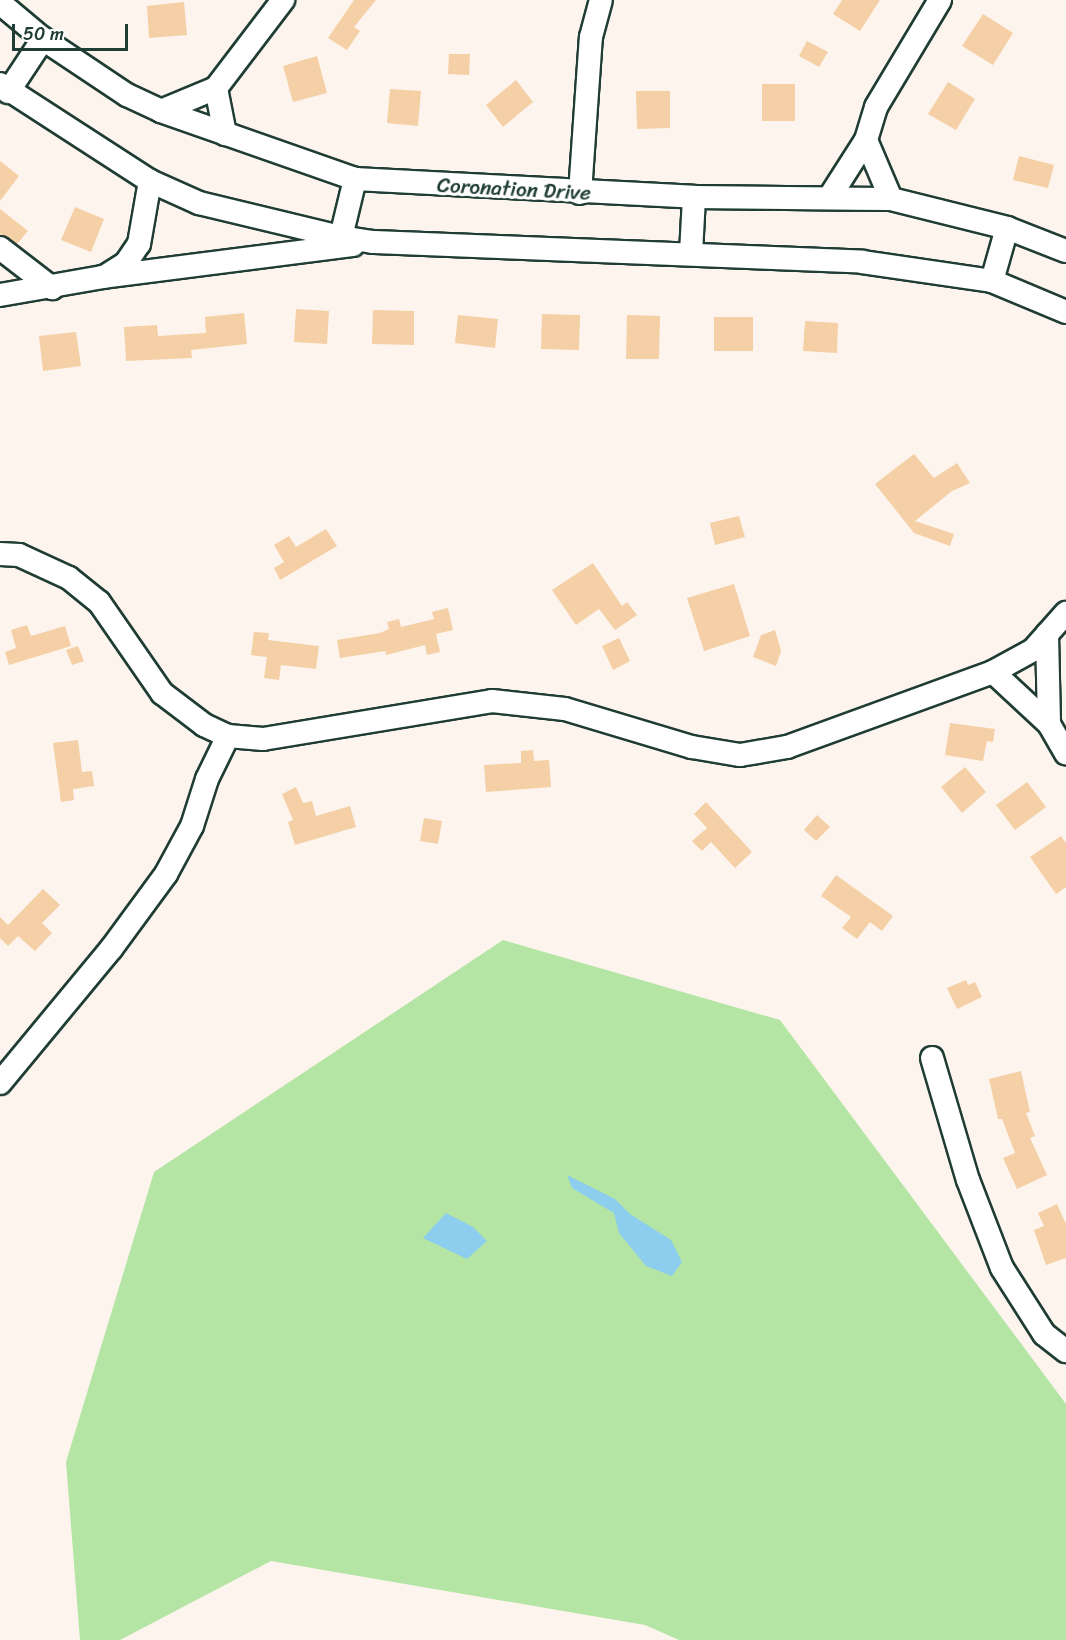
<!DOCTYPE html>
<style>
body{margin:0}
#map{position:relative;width:1066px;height:1640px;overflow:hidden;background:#fdf5ed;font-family:Sriracha,sans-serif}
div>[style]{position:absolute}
.green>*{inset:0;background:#b4e5a5}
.water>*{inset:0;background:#8dceee}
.building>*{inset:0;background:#f5cfa5}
.roads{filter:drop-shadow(2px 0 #1f3d34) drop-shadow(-2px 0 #1f3d34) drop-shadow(0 2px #1f3d34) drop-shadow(0 -2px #1f3d34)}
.minor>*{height:22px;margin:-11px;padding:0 11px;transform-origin:11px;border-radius:11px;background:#fff}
span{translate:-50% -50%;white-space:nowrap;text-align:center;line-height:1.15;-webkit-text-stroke:6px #fff;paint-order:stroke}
.street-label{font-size:21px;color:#1f3d34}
.scale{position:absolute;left:12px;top:24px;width:116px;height:27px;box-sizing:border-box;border:3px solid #1f3d34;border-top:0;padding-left:8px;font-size:18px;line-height:21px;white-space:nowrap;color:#1f3d34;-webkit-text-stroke:4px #fff;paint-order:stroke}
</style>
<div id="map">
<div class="green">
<i style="clip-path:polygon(503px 940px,780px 1020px,1066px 1404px,1066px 1640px,679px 1640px,645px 1625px,271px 1561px,120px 1640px,80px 1640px,66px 1462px,154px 1172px)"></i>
</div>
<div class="water">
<i style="clip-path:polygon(567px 1175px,615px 1199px,630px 1214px,671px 1240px,682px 1262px,672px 1276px,646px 1266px,619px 1233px,614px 1213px,572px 1188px)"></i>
<i style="clip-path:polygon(446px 1213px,473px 1227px,487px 1241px,467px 1259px,423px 1238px)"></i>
</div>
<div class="building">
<i style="clip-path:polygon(354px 0,376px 0,354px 27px,360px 31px,347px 50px,328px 38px)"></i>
<i style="clip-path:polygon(842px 0,880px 0,860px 31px,833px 14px)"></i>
<i style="clip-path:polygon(184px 2px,187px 35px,149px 38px,147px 6px)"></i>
<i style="clip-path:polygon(983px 14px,1013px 33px,993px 65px,962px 46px)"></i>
<i style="clip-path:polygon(807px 41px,828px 52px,819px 67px,799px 56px)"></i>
<i style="clip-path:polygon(449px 54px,470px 54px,469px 75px,448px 74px)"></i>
<i style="clip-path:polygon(317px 56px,327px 93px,293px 102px,283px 66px)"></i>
<i style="clip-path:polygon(516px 80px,533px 102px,503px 127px,486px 105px)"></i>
<i style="clip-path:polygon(948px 82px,975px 99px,956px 130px,928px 114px)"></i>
<i style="clip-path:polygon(762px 84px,795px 84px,795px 121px,762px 121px)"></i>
<i style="clip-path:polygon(390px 89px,421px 91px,418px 126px,387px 123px)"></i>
<i style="clip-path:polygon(636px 91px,670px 91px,670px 128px,637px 129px)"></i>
<i style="clip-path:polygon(1019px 156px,1054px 165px,1048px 188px,1013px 180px)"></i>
<i style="clip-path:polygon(0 161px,19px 176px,0 201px)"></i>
<i style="clip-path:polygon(75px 207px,104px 219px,91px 252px,61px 240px)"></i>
<i style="clip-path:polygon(0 209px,28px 231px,17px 244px,0 234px)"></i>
<i style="clip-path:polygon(296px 309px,329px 311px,327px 344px,294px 342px)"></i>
<i style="clip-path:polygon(373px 310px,414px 311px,414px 345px,372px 344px)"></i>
<i style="clip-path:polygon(244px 313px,247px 344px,191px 350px,192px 358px,126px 361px,124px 327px,157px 325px,158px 336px,206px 333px,205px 317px)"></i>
<i style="clip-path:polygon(542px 314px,580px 315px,579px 350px,541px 349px)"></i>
<i style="clip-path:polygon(458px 315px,498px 319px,495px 348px,455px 343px)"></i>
<i style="clip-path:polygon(627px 315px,660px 316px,659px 359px,626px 359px)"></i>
<i style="clip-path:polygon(714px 317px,753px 317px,753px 351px,714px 351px)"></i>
<i style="clip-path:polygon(805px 321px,838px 323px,837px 353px,803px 351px)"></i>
<i style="clip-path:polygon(76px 332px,81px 366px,43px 371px,39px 336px)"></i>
<i style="clip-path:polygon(914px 454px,934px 478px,957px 463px,970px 483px,952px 491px,915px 521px,954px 534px,950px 546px,914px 533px,875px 484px)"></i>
<i style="clip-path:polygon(739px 516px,745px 537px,715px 545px,710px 523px)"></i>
<i style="clip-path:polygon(326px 529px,337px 546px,280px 580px,274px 568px,284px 562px,274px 545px,289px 536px,296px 547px)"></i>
<i style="clip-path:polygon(593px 563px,622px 606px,627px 602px,637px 615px,615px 630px,599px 609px,576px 625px,552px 590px)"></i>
<i style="clip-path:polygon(734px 584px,750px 636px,704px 651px,687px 598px)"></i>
<i style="clip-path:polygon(448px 608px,453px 630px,436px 634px,440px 652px,427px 655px,425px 645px,386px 655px,385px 651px,340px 658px,337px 640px,380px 633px,389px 629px,387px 622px,399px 619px,401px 627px,434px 619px,432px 612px)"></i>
<i style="clip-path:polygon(27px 625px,31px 636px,65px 626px,71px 646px,9px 665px,5px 652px,16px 648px,11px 630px)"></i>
<i style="clip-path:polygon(775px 630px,781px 651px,776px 666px,753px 657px,761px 635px)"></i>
<i style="clip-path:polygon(254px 632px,269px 633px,268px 640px,319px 646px,316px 669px,281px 665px,279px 680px,264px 678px,267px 657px,251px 655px)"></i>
<i style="clip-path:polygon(619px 638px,630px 661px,613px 670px,602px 646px)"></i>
<i style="clip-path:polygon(78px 646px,84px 661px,72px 665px,66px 650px)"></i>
<i style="clip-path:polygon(950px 723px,995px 729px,993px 742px,987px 741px,983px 761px,945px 755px)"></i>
<i style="clip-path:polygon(78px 740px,82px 772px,92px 771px,94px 786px,73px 789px,74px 800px,61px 802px,53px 743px)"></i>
<i style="clip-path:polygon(533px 750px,534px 761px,549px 760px,551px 787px,486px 792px,484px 765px,521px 763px,521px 751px)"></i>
<i style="clip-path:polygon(965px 767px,986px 792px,962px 813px,941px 787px)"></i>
<i style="clip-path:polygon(1027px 782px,1046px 807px,1015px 830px,996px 805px)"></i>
<i style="clip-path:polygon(296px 787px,303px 803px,312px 801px,316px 816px,350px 806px,356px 827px,295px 845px,288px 822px,293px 820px,282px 794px)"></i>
<i style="clip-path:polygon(706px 802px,752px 852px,735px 868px,711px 842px,702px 851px,692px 841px,707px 828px,694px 814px)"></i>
<i style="clip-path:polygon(817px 815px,830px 827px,816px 841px,804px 830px)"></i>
<i style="clip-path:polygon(424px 818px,442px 821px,438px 844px,420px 841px)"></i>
<i style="clip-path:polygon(1061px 836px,1066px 843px,1066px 887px,1056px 894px,1030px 857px)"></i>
<i style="clip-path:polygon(836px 875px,893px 916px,882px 931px,870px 922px,857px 939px,842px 928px,851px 917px,821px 896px)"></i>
<i style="clip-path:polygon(43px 889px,60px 905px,42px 923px,52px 933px,35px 951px,18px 936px,8px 946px,0 938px,0 917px,8px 925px)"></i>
<i style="clip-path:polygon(966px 980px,968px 985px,975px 982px,982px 997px,957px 1009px,947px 988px)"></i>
<i style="clip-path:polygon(1021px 1071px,1030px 1112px,1026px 1113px,1035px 1136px,1030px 1138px,1047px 1175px,1017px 1189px,1003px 1158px,1015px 1153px,1002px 1119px,998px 1119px,989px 1079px)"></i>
<i style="clip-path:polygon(1057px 1204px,1066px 1224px,1066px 1258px,1046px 1265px,1034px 1230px,1044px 1226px,1038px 1213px)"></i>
</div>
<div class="roads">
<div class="minor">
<i style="left:0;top:3px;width:56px;rotate:39.9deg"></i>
<i style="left:43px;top:39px;width:101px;rotate:33.7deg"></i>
<i style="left:127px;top:95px;width:38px;rotate:25deg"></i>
<i style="left:161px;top:111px;width:206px;rotate:19.3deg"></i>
<i style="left:355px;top:179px;width:339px;rotate:3deg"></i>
<i style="left:694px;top:197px;width:197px;rotate:0.6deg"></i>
<i style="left:891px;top:199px;width:120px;rotate:14deg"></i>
<i style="left:1007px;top:228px;width:63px;rotate:21.3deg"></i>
<i style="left:0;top:84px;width:179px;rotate:32.9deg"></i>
<i style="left:150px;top:181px;width:54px;rotate:24.2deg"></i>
<i style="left:199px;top:203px;width:146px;rotate:13.5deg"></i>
<i style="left:341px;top:237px;width:32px;rotate:9deg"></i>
<i style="left:373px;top:242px;width:489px;rotate:2.3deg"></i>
<i style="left:862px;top:262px;width:131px;rotate:8.3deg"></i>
<i style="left:992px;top:281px;width:80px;rotate:22.7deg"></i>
<i style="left:216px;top:88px;width:47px;rotate:78.9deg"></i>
<i style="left:8px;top:92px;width:64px;rotate:-56.6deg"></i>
<i style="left:161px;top:111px;width:60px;rotate:-22.7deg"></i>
<i style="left:216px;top:88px;width:111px;rotate:-52.7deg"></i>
<i style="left:866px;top:140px;width:64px;rotate:67deg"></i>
<i style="left:580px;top:193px;width:156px;rotate:-86deg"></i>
<i style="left:591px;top:37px;width:38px;rotate:-75deg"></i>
<i style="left:829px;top:198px;width:69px;rotate:-57.5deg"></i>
<i style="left:866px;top:140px;width:34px;rotate:-73deg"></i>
<i style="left:876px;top:107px;width:125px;rotate:-59.1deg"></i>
<i style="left:341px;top:237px;width:60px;rotate:-76.4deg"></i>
<i style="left:0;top:248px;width:66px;rotate:37.6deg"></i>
<i style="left:691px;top:253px;width:56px;rotate:-86.9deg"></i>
<i style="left:107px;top:275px;width:22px;rotate:-32deg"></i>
<i style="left:126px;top:263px;width:23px;rotate:-56deg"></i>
<i style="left:139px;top:244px;width:64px;rotate:-80.1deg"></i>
<i style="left:992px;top:281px;width:55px;rotate:-74.2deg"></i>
<i style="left:0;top:295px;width:105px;rotate:-9.9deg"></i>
<i style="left:103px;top:277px;width:252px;rotate:-7.3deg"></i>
<i style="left:0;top:554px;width:19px;rotate:3deg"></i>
<i style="left:19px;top:555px;width:55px;rotate:24.7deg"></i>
<i style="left:69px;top:578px;width:38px;rotate:39deg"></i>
<i style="left:99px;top:602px;width:111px;rotate:55.3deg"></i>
<i style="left:162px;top:693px;width:53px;rotate:37.3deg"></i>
<i style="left:204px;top:725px;width:26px;rotate:25deg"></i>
<i style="left:228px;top:736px;width:35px;rotate:5deg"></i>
<i style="left:263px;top:739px;width:232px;rotate:-9.4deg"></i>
<i style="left:492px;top:701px;width:73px;rotate:6.3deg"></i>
<i style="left:565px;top:709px;width:133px;rotate:16.7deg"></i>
<i style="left:692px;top:747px;width:49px;rotate:9.5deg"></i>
<i style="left:740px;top:755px;width:48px;rotate:-9.7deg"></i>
<i style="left:787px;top:747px;width:219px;rotate:-20deg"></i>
<i style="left:993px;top:672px;width:46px;rotate:-28.8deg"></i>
<i style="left:1033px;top:650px;width:50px;rotate:-48.3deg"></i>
<i style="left:1047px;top:634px;width:90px;rotate:88.7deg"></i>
<i style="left:1049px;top:724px;width:34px;rotate:60deg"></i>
<i style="left:993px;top:672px;width:76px;rotate:42.9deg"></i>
<i style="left:932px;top:1058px;width:127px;rotate:73.6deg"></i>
<i style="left:968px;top:1180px;width:94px;rotate:68.9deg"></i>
<i style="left:1002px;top:1268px;width:78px;rotate:57.5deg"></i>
<i style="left:1044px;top:1334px;width:28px;rotate:38deg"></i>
<i style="left:0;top:1083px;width:174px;rotate:-50.4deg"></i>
<i style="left:111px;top:949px;width:93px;rotate:-53.7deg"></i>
<i style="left:166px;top:874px;width:55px;rotate:-61.6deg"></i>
<i style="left:192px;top:826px;width:49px;rotate:-72.3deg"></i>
<i style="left:207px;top:779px;width:48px;rotate:-64deg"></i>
</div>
</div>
<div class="street-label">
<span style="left:514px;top:189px;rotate:3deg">Coronation Drive</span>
</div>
<div class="scale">50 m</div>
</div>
